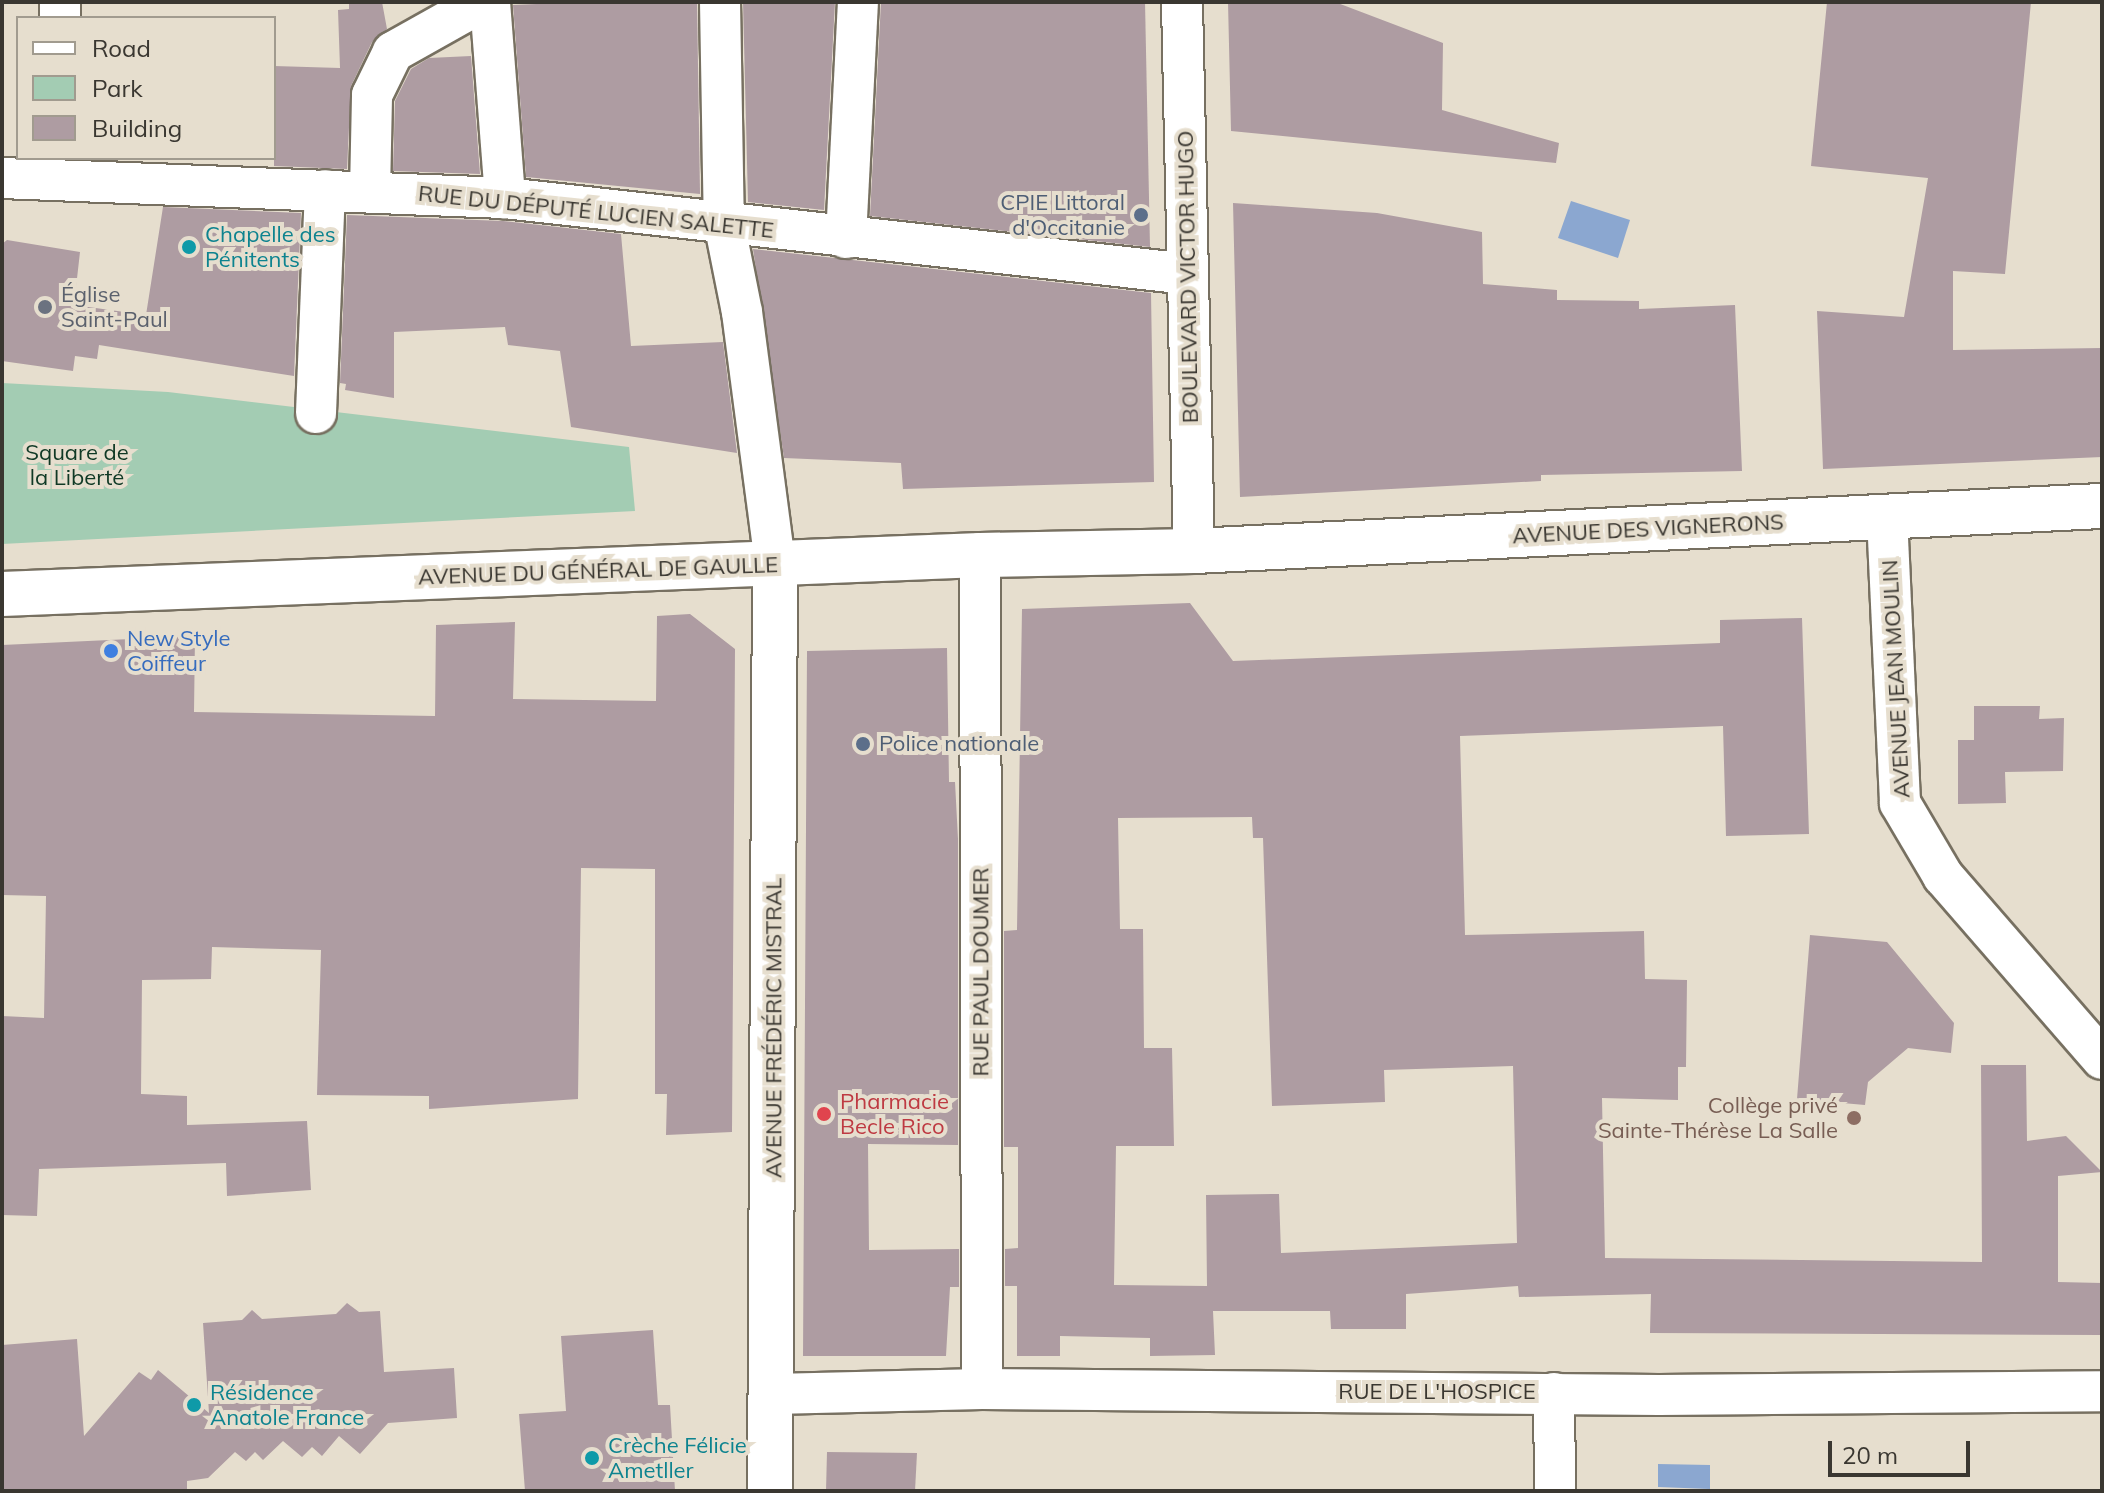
<!DOCTYPE html>
<meta charset="utf-8">
<style>
body{margin:0}
#map{position:relative;width:2104px;height:1493px;overflow:hidden;background:#e6dece;font-family:Mulish,sans-serif}
div>[style]{position:absolute}
.green>*{inset:0;background:#a3ccb3}
.water>*{inset:0;background:#8ba7d0}
.building>*{inset:0;background:#ae9ca2}
.roads{filter:drop-shadow(2px 0 #777061) drop-shadow(-2px 0 #777061) drop-shadow(0 2px #777061) drop-shadow(0 -2px #777061)}
.minor>*{height:40px;margin:-20px;padding:0 20px;transform-origin:20px;border-radius:20px;background:#fff}
.secondary>*{height:44px;margin:-22px;padding:0 22px;transform-origin:22px;border-radius:22px;background:#fff}
.dots>*{width:22px;height:22px;translate:-50% -50%;box-sizing:border-box;border:4px solid #e6dece;border-radius:50%}
span{translate:-50% -50%;white-space:nowrap;text-align:center;line-height:1.15;-webkit-text-stroke:8px #e6dece;paint-order:stroke}
.service-label{font-size:22px;color:#4e5e75}
.right{translate:-100% -50%;text-align:right}
.left{translate:0 -50%;text-align:left}
.street-label{font-size:22px;color:#3a3731}
.culture-label{font-size:22px;color:#0d838f}
.worship-label{font-size:22px;color:#5b616d}
.park-label{font-size:22px;color:#0f3925}
.shop-label{font-size:22px;color:#366cbe}
.health-label{font-size:22px;color:#be3a42}
.education-label{font-size:22px;color:#785e54}
.frame{position:absolute;inset:0;border:4px solid #3a3731;pointer-events:none}
.legend{position:absolute;left:16px;top:16px;width:260px;height:144px;box-sizing:border-box;background:#e6dece;border:2px solid #a19b8f;margin:0;padding:10px 14px;list-style:none;font-size:24px;color:#3a3731}
.legend li{display:flex;align-items:center;gap:16px;height:40px}
.legend b{width:40px;border:2px solid #a19b8f}
.scale{position:absolute;left:1828px;top:1441px;width:142px;height:36px;box-sizing:border-box;border:4px solid #3a3731;border-top:0;padding-left:10px;font-size:24px;line-height:28px;white-space:nowrap;color:#3a3731;-webkit-text-stroke:6px #e6dece;paint-order:stroke}
</style>
<div id="map">
<div class="green">
<i style="clip-path:polygon(2px 383px,168px 392px,629px 447px,635px 511px,2px 544px)"></i>
</div>
<div class="water">
<i style="clip-path:polygon(1571px 201px,1630px 220px,1618px 258px,1558px 238px)"></i>
<i style="clip-path:polygon(1658px 1464px,1710px 1465px,1710px 1489px,1658px 1487px)"></i>
</div>
<div class="building">
<i style="clip-path:polygon(349px 2px,382px 2px,387px 29px,372px 42px,351px 86px,347px 169px,274px 166px,274px 66px,340px 68px,338px 10px,349px 9px)"></i>
<i style="clip-path:polygon(583px 2px,697px 2px,700px 194px,526px 177px,513px 5px)"></i>
<i style="clip-path:polygon(743px 2px,835px 2px,824px 210px,748px 202px)"></i>
<i style="clip-path:polygon(881px 2px,1145px 2px,1150px 247px,870px 216px)"></i>
<i style="clip-path:polygon(1228px 2px,1335px 2px,1443px 43px,1442px 110px,1559px 143px,1556px 163px,1231px 131px)"></i>
<i style="clip-path:polygon(1827px 2px,2031px 2px,2005px 274px,1953px 271px,1953px 350px,2102px 348px,2102px 457px,1823px 469px,1817px 311px,1904px 317px,1928px 178px,1811px 166px)"></i>
<i style="clip-path:polygon(471px 56px,480px 174px,393px 171px,395px 101px,411px 69px,429px 58px)"></i>
<i style="clip-path:polygon(1233px 203px,1377px 213px,1482px 232px,1483px 284px,1557px 290px,1557px 300px,1639px 301px,1639px 309px,1735px 305px,1742px 471px,1541px 475px,1541px 481px,1240px 497px)"></i>
<i style="clip-path:polygon(163px 207px,301px 213px,294px 376px,99px 345px,97px 359px,75px 356px,73px 371px,2px 361px,2px 244px,7px 240px,80px 252px,74px 305px,146px 315px)"></i>
<i style="clip-path:polygon(347px 215px,503px 221px,621px 234px,631px 346px,723px 342px,737px 453px,571px 427px,560px 351px,508px 345px,505px 327px,394px 332px,394px 398px,345px 390px,346px 384px,340px 383px)"></i>
<i style="clip-path:polygon(753px 249px,1151px 293px,1154px 482px,903px 489px,901px 463px,784px 458px)"></i>
<i style="clip-path:polygon(evenodd,1190px 603px,1233px 661px,1720px 643px,1720px 620px,1802px 618px,1809px 834px,1726px 836px,1723px 726px,1460px 736px,1465px 935px,1644px 931px,1645px 979px,1687px 980px,1686px 1067px,1678px 1067px,1678px 1100px,1602px 1098px,1605px 1258px,1982px 1262px,1981px 1065px,2026px 1065px,2027px 1141px,2066px 1136px,2102px 1172px,2058px 1176px,2058px 1282px,2102px 1283px,2102px 1335px,1650px 1333px,1651px 1294px,1519px 1297px,1518px 1286px,1406px 1294px,1406px 1329px,1331px 1329px,1330px 1311px,1213px 1311px,1215px 1355px,1150px 1356px,1150px 1338px,1060px 1336px,1060px 1356px,1017px 1356px,1017px 1286px,1005px 1286px,1005px 1249px,1018px 1248px,1018px 1147px,1004px 1147px,1004px 931px,1017px 930px,1022px 609px,1190px 603px,1252px 817px,1253px 838px,1263px 838px,1272px 1106px,1385px 1102px,1384px 1070px,1513px 1066px,1517px 1243px,1281px 1253px,1279px 1194px,1206px 1195px,1207px 1286px,1114px 1285px,1116px 1146px,1174px 1146px,1172px 1048px,1144px 1048px,1143px 929px,1120px 929px,1118px 818px,1252px 817px)"></i>
<i style="clip-path:polygon(690px 614px,735px 649px,732px 1132px,666px 1135px,667px 1094px,655px 1094px,655px 869px,581px 868px,578px 1099px,429px 1109px,429px 1096px,317px 1095px,321px 950px,212px 947px,211px 979px,142px 980px,141px 1094px,187px 1096px,187px 1125px,307px 1121px,311px 1190px,227px 1196px,226px 1163px,39px 1169px,37px 1216px,2px 1215px,2px 1016px,44px 1018px,46px 896px,2px 895px,2px 645px,195px 636px,194px 712px,435px 716px,436px 625px,515px 622px,513px 699px,656px 701px,657px 616px)"></i>
<i style="clip-path:polygon(947px 648px,949px 782px,955px 782px,958px 839px,958px 1145px,868px 1144px,869px 1250px,959px 1249px,959px 1287px,950px 1287px,946px 1356px,803px 1356px,807px 651px)"></i>
<i style="clip-path:polygon(1974px 706px,2040px 706px,2039px 719px,2064px 718px,2063px 771px,2005px 772px,2006px 803px,1958px 804px,1958px 740px,1974px 740px)"></i>
<i style="clip-path:polygon(1810px 935px,1887px 942px,1954px 1023px,1951px 1053px,1908px 1048px,1868px 1082px,1865px 1105px,1797px 1099px)"></i>
<i style="clip-path:polygon(347px 1303px,359px 1312px,380px 1311px,384px 1372px,454px 1368px,457px 1418px,388px 1423px,360px 1454px,339px 1436px,322px 1456px,312px 1447px,302px 1457px,283px 1441px,263px 1460px,255px 1452px,246px 1461px,235px 1452px,208px 1478px,187px 1481px,187px 1491px,2px 1491px,2px 1345px,77px 1339px,84px 1436px,139px 1372px,151px 1380px,158px 1370px,209px 1413px,203px 1323px,242px 1320px,252px 1310px,262px 1319px,336px 1314px)"></i>
<i style="clip-path:polygon(653px 1330px,658px 1405px,670px 1405px,675px 1491px,525px 1491px,519px 1414px,566px 1411px,561px 1336px)"></i>
<i style="clip-path:polygon(827px 1452px,917px 1453px,915px 1491px,826px 1491px)"></i>
</div>
<div class="roads">
<div class="minor">
<i style="left:60px;top:2px;width:16px;rotate:90deg"></i>
<i style="left:490px;top:2px;width:197px;rotate:85.6deg"></i>
<i style="left:720px;top:2px;width:220px;rotate:89deg"></i>
<i style="left:724px;top:222px;width:92px;rotate:78.7deg"></i>
<i style="left:742px;top:312px;width:254px;rotate:82.5deg"></i>
<i style="left:1182px;top:2px;width:549px;rotate:88.75deg"></i>
<i style="left:2px;top:178px;width:503px;rotate:2.28deg"></i>
<i style="left:505px;top:198px;width:687px;rotate:6.35deg"></i>
<i style="left:370px;top:192px;width:97px;rotate:-88.8deg"></i>
<i style="left:372px;top:95px;width:48px;rotate:-64deg"></i>
<i style="left:393px;top:52px;width:102px;rotate:-29.3deg"></i>
<i style="left:846px;top:238px;width:236px;rotate:-87.1deg"></i>
<i style="left:316px;top:413px;width:223px;rotate:-87.7deg"></i>
<i style="left:1887px;top:516px;width:287px;rotate:87.4deg"></i>
<i style="left:1900px;top:803px;width:85px;rotate:59.5deg"></i>
<i style="left:1943px;top:876px;width:242px;rotate:49deg"></i>
<i style="left:980px;top:555px;width:834px;rotate:89.86deg"></i>
<i style="left:1554px;top:1393px;width:98px;rotate:89.4deg"></i>
<i style="left:773px;top:1394px;width:209px;rotate:-1.4deg"></i>
<i style="left:982px;top:1389px;width:677px;rotate:0.51deg"></i>
<i style="left:1659px;top:1395px;width:443px;rotate:-0.5deg"></i>
</div>
<div class="secondary">
<i style="left:2px;top:594px;width:979px;rotate:-2.28deg"></i>
<i style="left:980px;top:555px;width:214px;rotate:-1.1deg"></i>
<i style="left:1194px;top:551px;width:909px;rotate:-2.84deg"></i>
<i style="left:770px;top:1491px;width:927px;rotate:-89.69deg"></i>
</div>
</div>
<div class="dots">
<i style="left:1141px;top:215px;background:#5c6f8a"></i>
<i style="left:189px;top:247px;background:#0f9aa8"></i>
<i style="left:45px;top:307px;background:#6b7280"></i>
<i style="left:111px;top:651px;background:#3f7fe0"></i>
<i style="left:863px;top:744px;background:#5c6f8a"></i>
<i style="left:824px;top:1114px;background:#e0444e"></i>
<i style="left:1854px;top:1118px;background:#8d6e63"></i>
<i style="left:194px;top:1405px;background:#0f9aa8"></i>
<i style="left:592px;top:1458px;background:#0f9aa8"></i>
</div>
<div class="service-label">
<span class="right" style="left:1125px;top:215px">CPIE Littoral<br>d'Occitanie</span>
<span class="left" style="left:879px;top:744px">Police nationale</span>
</div>
<div class="street-label">
<span style="left:596px;top:212px;rotate:6deg">RUE DU DÉPUTÉ LUCIEN SALETTE</span>
<span style="left:1188px;top:277px;rotate:-91deg">BOULEVARD VICTOR HUGO</span>
<span style="left:1648px;top:529px;rotate:-3deg">AVENUE DES VIGNERONS</span>
<span style="left:598px;top:571px;rotate:-2deg">AVENUE DU GÉNÉRAL DE GAULLE</span>
<span style="left:1896px;top:679px;rotate:-93deg">AVENUE JEAN MOULIN</span>
<span style="left:981px;top:972px;rotate:-90deg">RUE PAUL DOUMER</span>
<span style="left:774px;top:1028px;rotate:-90deg">AVENUE FRÉDÉRIC MISTRAL</span>
<span style="left:1437px;top:1392px">RUE DE L'HOSPICE</span>
</div>
<div class="culture-label">
<span class="left" style="left:205px;top:247px">Chapelle des<br>Pénitents</span>
<span class="left" style="left:210px;top:1405px">Résidence<br>Anatole France</span>
<span class="left" style="left:608px;top:1458px">Crèche Félicie<br>Ametller</span>
</div>
<div class="worship-label">
<span class="left" style="left:61px;top:307px">Église<br>Saint-Paul</span>
</div>
<div class="park-label">
<span style="left:77px;top:465px">Square de<br>la Liberté</span>
</div>
<div class="shop-label">
<span class="left" style="left:127px;top:651px">New Style<br>Coiffeur</span>
</div>
<div class="health-label">
<span class="left" style="left:840px;top:1114px">Pharmacie<br>Becle Rico</span>
</div>
<div class="education-label">
<span class="right" style="left:1838px;top:1118px">Collège privé<br>Sainte-Thérèse La Salle</span>
</div>
<div class="frame"></div>
<ul class="legend">
<li><b style="height:10px;background:#fff"></b>Road</li>
<li><b style="height:22px;background:#a3ccb3"></b>Park</li>
<li><b style="height:22px;background:#ae9ca2"></b>Building</li>
</ul>
<div class="scale">20 m</div>
</div>
